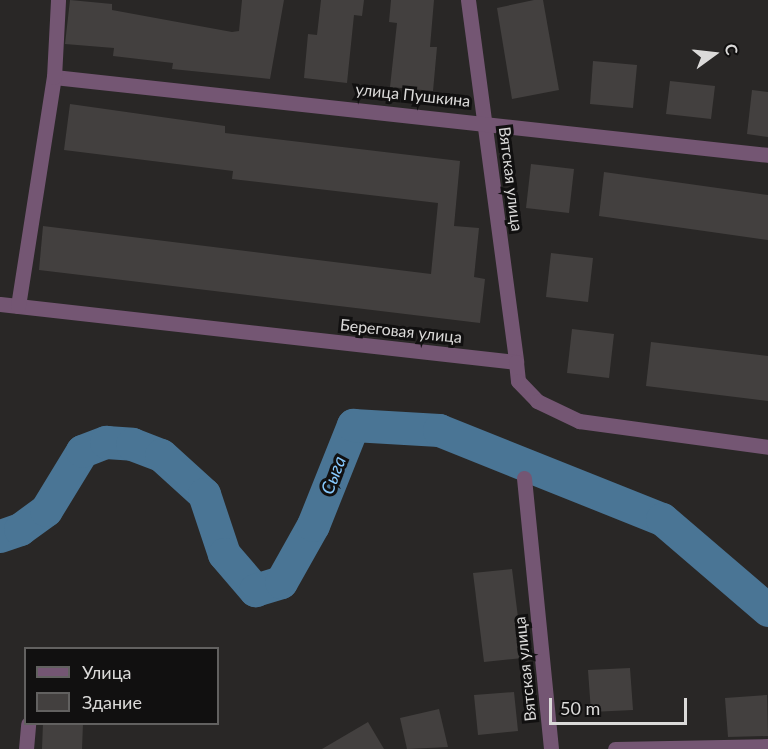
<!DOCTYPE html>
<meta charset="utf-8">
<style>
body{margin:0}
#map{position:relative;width:768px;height:749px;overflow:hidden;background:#292726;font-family:Lato,sans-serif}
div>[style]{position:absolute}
.river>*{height:33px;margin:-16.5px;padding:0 16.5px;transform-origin:16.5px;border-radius:16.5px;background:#4a7595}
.building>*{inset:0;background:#43403f}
.street>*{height:15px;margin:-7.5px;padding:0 7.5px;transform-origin:7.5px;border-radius:7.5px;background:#745673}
span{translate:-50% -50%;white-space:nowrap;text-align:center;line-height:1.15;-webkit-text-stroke:6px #111010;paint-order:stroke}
.street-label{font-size:16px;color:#dbdad9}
.water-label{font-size:18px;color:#88cafe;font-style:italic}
.legend{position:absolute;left:24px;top:647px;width:195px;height:78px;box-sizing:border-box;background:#111010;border:2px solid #626160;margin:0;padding:8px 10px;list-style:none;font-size:18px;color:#dbdad9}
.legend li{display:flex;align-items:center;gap:12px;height:30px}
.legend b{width:30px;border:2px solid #626160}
.north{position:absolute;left:684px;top:24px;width:60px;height:60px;-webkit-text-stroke:4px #111010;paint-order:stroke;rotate:75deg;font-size:16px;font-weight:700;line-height:24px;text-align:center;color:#dbdad9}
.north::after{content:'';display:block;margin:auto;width:21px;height:27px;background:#dbdad9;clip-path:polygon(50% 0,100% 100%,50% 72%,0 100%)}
.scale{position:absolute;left:549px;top:698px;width:138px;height:27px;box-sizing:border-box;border:3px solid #dbdad9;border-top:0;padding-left:8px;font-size:18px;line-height:21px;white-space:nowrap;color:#dbdad9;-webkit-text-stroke:4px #111010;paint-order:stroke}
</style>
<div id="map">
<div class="river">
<i style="left:0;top:536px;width:21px;rotate:-19deg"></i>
<i style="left:20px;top:529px;width:32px;rotate:-36deg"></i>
<i style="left:46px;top:510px;width:69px;rotate:-58.6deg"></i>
<i style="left:82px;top:451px;width:26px;rotate:-21deg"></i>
<i style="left:106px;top:442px;width:26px;rotate:4deg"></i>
<i style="left:132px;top:444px;width:31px;rotate:21deg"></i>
<i style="left:161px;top:455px;width:58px;rotate:42.2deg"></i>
<i style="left:204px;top:494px;width:63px;rotate:71.6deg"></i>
<i style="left:224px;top:554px;width:48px;rotate:49.3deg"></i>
<i style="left:255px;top:590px;width:27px;rotate:-17deg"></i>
<i style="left:281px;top:582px;width:65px;rotate:-60.7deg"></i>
<i style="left:313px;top:525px;width:108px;rotate:-68.2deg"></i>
<i style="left:353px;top:425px;width:86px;rotate:3.3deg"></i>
<i style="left:439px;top:430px;width:240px;rotate:21.8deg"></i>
<i style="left:662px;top:519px;width:140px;rotate:40.6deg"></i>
</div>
<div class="building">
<i style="clip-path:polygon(70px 0,112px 4px,112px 10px,232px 32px,239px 31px,242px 0,284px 0,270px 79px,172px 69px,173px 63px,113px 56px,114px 48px,65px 44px)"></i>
<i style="clip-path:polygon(321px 0,364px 0,362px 16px,354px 15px,347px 83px,304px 78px,308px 34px,317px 35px)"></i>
<i style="clip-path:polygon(391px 0,434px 0,430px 47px,437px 47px,433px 91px,390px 87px,397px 23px,389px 22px)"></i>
<i style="clip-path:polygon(534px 0,543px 0,559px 90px,512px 99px,497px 8px)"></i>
<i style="clip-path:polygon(593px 61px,637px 65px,633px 108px,590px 104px)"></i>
<i style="clip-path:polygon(670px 81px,715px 86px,711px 119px,666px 114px)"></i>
<i style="clip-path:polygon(752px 90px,768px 92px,768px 137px,747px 134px)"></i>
<i style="clip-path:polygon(70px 104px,225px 126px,225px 133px,460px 161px,454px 226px,479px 228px,474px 277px,485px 279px,480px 323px,39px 270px,43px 226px,431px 274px,438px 203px,232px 179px,233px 171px,64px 150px)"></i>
<i style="clip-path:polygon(531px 164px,574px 169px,569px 213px,526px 208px)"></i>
<i style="clip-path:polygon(604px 172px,768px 195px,768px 240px,599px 216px)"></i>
<i style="clip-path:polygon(551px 253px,593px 258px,588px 302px,546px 297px)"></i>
<i style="clip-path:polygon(572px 329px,614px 334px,609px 378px,567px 373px)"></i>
<i style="clip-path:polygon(651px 342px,768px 356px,768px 401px,646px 386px)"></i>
<i style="clip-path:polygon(512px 569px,523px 658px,484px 662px,473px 573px)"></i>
<i style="clip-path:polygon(630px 668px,633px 710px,591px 712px,588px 670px)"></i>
<i style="clip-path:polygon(514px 692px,518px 731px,478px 735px,474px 695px)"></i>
<i style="clip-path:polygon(767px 695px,768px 736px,728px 737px,725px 698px)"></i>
<i style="clip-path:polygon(439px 709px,448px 747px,407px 749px,400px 718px)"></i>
<i style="clip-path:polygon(368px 722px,384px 749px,322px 749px)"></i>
<i style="clip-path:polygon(43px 723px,83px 723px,82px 749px,42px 749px)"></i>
</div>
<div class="street">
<i style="left:468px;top:0;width:365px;rotate:82.4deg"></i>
<i style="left:54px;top:77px;width:718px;rotate:6.23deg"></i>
<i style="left:0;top:304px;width:519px;rotate:6.41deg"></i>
<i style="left:516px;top:362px;width:19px;rotate:84deg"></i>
<i style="left:518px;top:381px;width:28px;rotate:46deg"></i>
<i style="left:537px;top:401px;width:47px;rotate:25.5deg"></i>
<i style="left:579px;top:421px;width:191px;rotate:7.8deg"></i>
<i style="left:18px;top:306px;width:232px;rotate:-81.1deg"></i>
<i style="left:54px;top:77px;width:77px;rotate:-87deg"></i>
<i style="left:524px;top:478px;width:272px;rotate:84.3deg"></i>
<i style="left:26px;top:749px;width:25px;rotate:-85deg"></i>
<i style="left:615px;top:749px;width:153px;rotate:-1.1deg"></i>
</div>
<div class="street-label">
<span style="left:413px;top:95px;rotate:6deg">улица Пушкина</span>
<span style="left:511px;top:179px;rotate:83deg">Вятская улица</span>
<span style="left:401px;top:331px;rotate:6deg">Береговая улица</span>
<span style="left:525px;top:669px;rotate:-96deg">Вятская улица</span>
</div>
<div class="water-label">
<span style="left:333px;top:475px;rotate:-69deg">Сыга</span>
</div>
<ul class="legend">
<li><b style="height:8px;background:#745673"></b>Улица</li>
<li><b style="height:16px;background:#43403f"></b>Здание</li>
</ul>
<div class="north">С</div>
<div class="scale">50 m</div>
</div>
